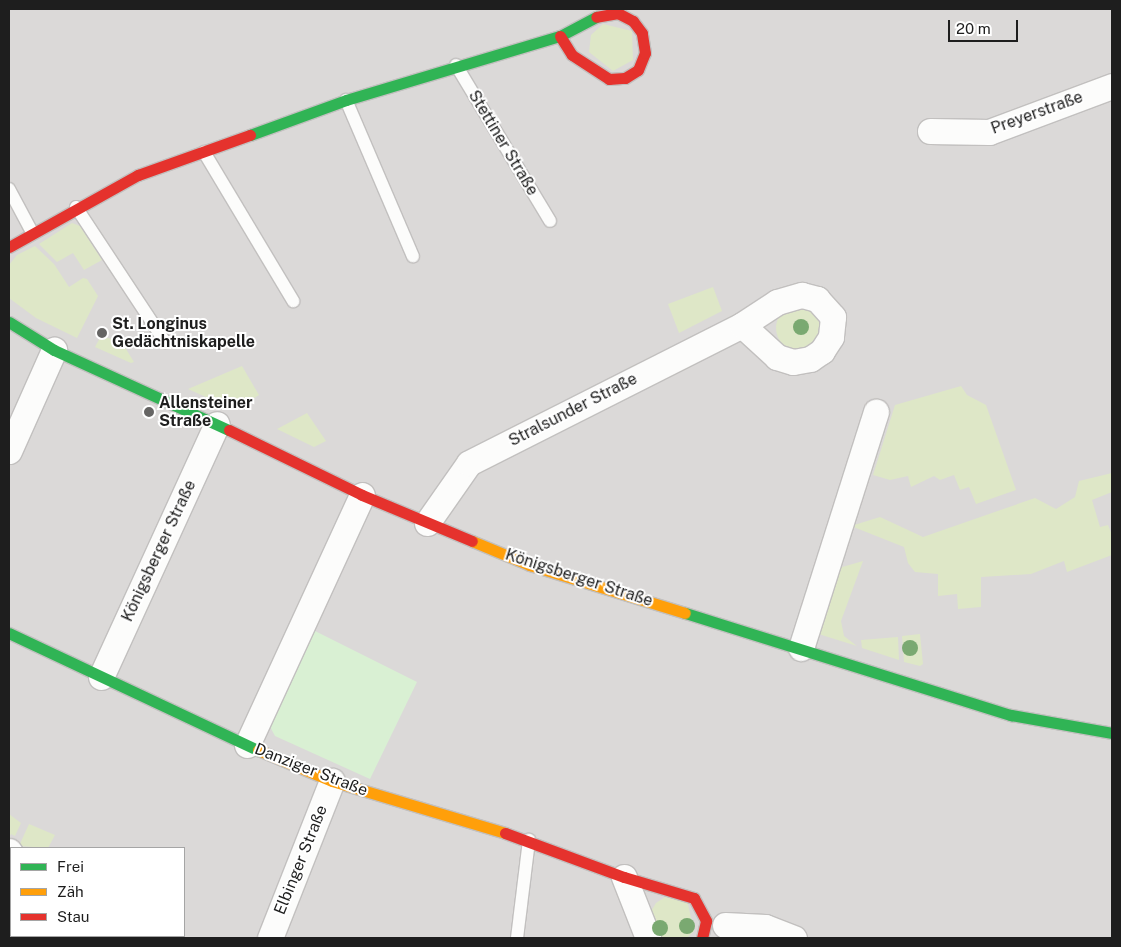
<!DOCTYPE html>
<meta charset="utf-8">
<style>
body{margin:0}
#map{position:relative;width:1121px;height:947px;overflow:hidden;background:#ece9e6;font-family:"Public Sans",sans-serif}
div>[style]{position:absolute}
.residential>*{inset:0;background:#dbd9d8}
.grass>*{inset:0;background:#dee7c7}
.round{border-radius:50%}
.park>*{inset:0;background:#d9f0d3}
.roads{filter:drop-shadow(1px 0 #c2c0bf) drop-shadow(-1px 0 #c2c0bf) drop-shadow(0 1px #c2c0bf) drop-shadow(0 -1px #c2c0bf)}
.lane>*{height:12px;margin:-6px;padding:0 6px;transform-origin:6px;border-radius:6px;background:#fcfcfb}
.street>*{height:25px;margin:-12.5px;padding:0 12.5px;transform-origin:12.5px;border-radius:12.5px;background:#fcfcfb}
.fast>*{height:11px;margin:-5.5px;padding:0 5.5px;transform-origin:5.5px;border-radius:5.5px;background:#30b455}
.slow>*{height:11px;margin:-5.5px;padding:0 5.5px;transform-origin:5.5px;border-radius:5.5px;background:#ff9f0a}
.jam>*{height:11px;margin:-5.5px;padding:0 5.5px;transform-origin:5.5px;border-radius:5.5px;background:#e5322d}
.trees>*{width:16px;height:16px;margin:-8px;border-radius:50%;background:#7aa971}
.dots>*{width:14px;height:14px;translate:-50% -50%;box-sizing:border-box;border:2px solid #fff;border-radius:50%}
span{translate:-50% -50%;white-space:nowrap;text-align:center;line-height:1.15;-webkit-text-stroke:4px #fff;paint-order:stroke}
.street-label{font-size:16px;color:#1e1e1e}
.poi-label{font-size:16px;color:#1e1e1e;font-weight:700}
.left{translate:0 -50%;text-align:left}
.frame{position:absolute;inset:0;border:10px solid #1e1e1e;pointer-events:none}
.legend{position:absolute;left:10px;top:847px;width:175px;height:90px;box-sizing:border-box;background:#fff;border:1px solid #a5a5a5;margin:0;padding:6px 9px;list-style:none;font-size:15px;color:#1e1e1e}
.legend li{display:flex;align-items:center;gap:10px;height:25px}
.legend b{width:25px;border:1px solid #a5a5a5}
.scale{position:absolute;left:948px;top:20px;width:70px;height:22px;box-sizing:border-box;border:2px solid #1e1e1e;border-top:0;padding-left:6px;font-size:15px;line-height:18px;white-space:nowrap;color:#1e1e1e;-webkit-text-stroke:4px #fff;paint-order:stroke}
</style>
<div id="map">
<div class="residential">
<i style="clip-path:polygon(evenodd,9px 9px,1112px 9px,1112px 938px,9px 938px,9px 9px,11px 848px,184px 848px,184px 936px,11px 936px,11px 848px)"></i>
</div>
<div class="grass">
<i style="clip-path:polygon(603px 24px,632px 31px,633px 60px,613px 71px,589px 52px,591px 35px)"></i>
<i style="clip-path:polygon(72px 223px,80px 226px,102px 260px,84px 270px,73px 253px,57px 262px,39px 244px)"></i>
<i style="clip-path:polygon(35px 246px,54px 264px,69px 287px,83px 278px,87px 279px,98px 296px,77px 338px,36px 318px,9px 298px,9px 265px,17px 255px)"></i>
<i style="clip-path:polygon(713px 287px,722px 311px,679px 333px,668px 304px)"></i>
<i class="round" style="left:776px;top:305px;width:46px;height:46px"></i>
<i style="clip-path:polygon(101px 336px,115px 340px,118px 336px,134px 362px,131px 363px,95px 347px)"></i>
<i style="clip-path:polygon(242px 366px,259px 395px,235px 410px,188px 389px)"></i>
<i style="clip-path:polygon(961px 386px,967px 395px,986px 405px,1016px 490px,976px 504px,969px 487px,960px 490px,954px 475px,940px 480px,934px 476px,911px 487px,908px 476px,890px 480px,873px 475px,895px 405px)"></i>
<i style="clip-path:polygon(307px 413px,326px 441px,314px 447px,277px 429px)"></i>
<i style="clip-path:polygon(1112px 473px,1112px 492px,1092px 500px,1100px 527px,1108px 525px,1112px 535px,1112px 555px,1067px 572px,1064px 561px,1031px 574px,981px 577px,981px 607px,958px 609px,957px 594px,938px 596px,938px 574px,915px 572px,908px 563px,904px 547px,851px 526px,880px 517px,923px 537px,1035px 498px,1056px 509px,1075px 497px,1079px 481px)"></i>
<i style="clip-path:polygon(863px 561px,841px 621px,844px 636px,857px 646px,812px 632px,832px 570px)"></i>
<i style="clip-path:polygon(920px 634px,923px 664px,920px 666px,904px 662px,902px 636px)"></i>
<i style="clip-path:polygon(898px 637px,899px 660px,862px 648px,861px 640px)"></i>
<i style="clip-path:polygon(9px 814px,21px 823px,15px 836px,11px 834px,9px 838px)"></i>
<i style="clip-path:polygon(29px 824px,55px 835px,48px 848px,19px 846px)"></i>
<i style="clip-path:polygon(665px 897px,687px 900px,694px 931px,687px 938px,661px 938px,655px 935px,650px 913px,656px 903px)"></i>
</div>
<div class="park">
<i style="clip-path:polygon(315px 631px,417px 682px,370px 779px,275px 736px,267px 721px)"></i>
</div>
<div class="roads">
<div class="lane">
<i style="left:456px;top:65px;width:182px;rotate:58.9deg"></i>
<i style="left:346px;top:100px;width:170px;rotate:66.8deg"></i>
<i style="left:204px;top:152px;width:174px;rotate:59.1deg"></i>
<i style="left:9px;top:189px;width:49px;rotate:61.9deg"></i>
<i style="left:76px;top:207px;width:162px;rotate:56.6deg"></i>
<i style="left:517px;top:938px;width:99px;rotate:-83deg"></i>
</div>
<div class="street">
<i style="left:930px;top:131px;width:59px;rotate:1deg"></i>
<i style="left:989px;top:132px;width:131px;rotate:-20.5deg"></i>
<i style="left:9px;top:451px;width:111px;rotate:-66deg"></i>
<i style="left:427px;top:523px;width:73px;rotate:-55deg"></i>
<i style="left:469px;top:463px;width:306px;rotate:-26.8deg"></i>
<i style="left:742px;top:325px;width:42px;rotate:-33.3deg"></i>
<i style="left:777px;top:302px;width:26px;rotate:-16deg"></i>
<i style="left:802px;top:295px;width:16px;rotate:15deg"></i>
<i style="left:817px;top:299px;width:24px;rotate:48deg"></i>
<i style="left:833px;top:317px;width:20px;rotate:96deg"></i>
<i style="left:831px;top:337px;width:17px;rotate:123deg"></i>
<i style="left:822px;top:351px;width:14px;rotate:146deg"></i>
<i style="left:810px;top:359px;width:17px;rotate:170deg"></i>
<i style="left:793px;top:362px;width:17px;rotate:-163deg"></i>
<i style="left:777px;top:357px;width:47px;rotate:-137.6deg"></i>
<i style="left:801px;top:648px;width:248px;rotate:-72.4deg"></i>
<i style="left:101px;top:677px;width:278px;rotate:-65.4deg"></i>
<i style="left:247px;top:745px;width:275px;rotate:-65.3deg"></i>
<i style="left:9px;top:851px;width:4px;rotate:56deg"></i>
<i style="left:624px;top:877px;width:66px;rotate:68.5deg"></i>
<i style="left:725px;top:925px;width:40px;rotate:2.9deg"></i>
<i style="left:765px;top:927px;width:31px;rotate:21deg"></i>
<i style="left:114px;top:936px;width:4px;rotate:27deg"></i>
<i style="left:270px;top:938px;width:169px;rotate:-68.5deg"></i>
</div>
<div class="fast">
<i style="left:250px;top:135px;width:102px;rotate:-20deg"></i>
<i style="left:346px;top:100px;width:223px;rotate:-16.7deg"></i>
<i style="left:560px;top:36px;width:41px;rotate:-27.8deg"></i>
<i style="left:9px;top:322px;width:53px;rotate:31.9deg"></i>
<i style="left:54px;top:350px;width:192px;rotate:24.6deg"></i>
<i style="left:685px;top:613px;width:342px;rotate:17.4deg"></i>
<i style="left:1011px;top:715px;width:103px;rotate:10.1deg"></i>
<i style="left:9px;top:633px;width:275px;rotate:25.2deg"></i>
</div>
<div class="slow">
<i style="left:472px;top:541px;width:63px;rotate:22.5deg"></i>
<i style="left:530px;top:565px;width:162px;rotate:17.2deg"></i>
<i style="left:258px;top:750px;width:80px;rotate:22.7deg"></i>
<i style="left:332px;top:781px;width:181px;rotate:16.7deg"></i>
</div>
<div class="jam">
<i style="left:560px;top:36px;width:22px;rotate:58deg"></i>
<i style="left:572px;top:55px;width:44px;rotate:33deg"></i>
<i style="left:609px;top:79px;width:16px;rotate:-4deg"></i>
<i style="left:625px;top:78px;width:15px;rotate:-32deg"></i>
<i style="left:638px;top:70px;width:18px;rotate:-68deg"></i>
<i style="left:645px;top:53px;width:20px;rotate:-99deg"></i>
<i style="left:642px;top:33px;width:15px;rotate:-127deg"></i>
<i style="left:633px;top:21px;width:17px;rotate:-152deg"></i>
<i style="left:618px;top:13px;width:22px;rotate:170deg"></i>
<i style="left:9px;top:247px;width:148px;rotate:-29.2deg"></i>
<i style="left:138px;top:175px;width:119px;rotate:-19.7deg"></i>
<i style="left:229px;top:430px;width:148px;rotate:26deg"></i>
<i style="left:362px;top:495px;width:119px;rotate:22.7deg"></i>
<i style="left:505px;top:833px;width:127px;rotate:20.3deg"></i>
<i style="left:624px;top:877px;width:73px;rotate:16.7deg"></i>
<i style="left:694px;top:898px;width:26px;rotate:62deg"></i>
<i style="left:706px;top:921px;width:17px;rotate:103deg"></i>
</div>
</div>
<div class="trees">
<i style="left:801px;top:327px"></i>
<i style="left:910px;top:648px"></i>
<i style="left:687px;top:926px"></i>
<i style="left:660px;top:928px"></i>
</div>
<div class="dots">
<i style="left:102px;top:333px;background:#666564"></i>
<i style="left:149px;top:412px;background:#666564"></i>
</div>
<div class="street-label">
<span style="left:1037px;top:113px;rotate:-20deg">Preyerstraße</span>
<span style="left:503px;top:143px;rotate:59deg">Stettiner Straße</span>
<span style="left:573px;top:410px;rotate:-27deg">Stralsunder Straße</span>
<span style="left:159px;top:551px;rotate:-65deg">Königsberger Straße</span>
<span style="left:579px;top:578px;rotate:18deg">Königsberger Straße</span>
<span style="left:311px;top:770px;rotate:21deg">Danziger Straße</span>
<span style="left:301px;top:860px;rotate:-68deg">Elbinger Straße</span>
</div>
<div class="poi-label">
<span class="left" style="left:112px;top:333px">St. Longinus<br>Gedächtniskapelle</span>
<span class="left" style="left:159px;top:412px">Allensteiner<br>Straße</span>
</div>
<div class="frame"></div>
<ul class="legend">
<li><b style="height:6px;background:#30b455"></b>Frei</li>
<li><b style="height:6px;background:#ff9f0a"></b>Zäh</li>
<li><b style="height:6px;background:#e5322d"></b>Stau</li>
</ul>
<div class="scale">20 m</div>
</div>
